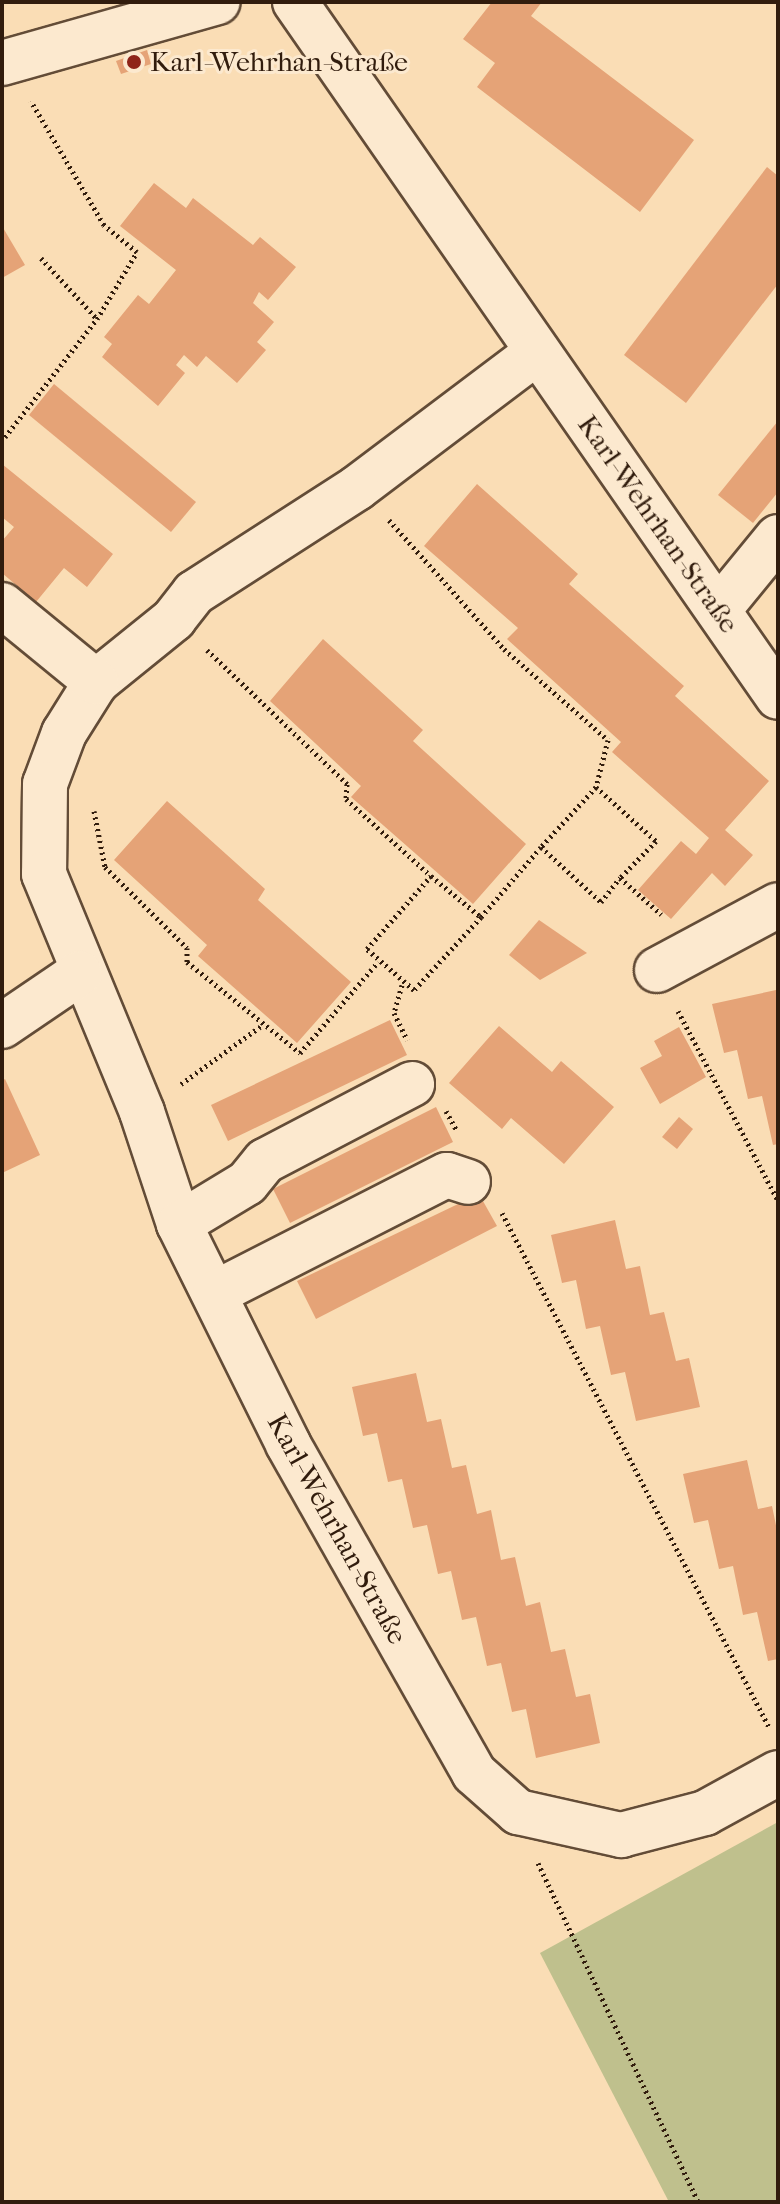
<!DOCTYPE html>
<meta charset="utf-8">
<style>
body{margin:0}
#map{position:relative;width:780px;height:2204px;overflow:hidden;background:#faddb5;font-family:"IM FELL French Canon",serif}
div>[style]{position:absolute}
.green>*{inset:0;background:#bfc08d}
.building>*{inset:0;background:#e5a377}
.path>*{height:5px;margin-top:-2.5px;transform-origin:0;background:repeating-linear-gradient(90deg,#311c0d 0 2px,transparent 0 6px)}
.roads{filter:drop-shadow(2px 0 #634c37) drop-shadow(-2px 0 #634c37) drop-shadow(0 2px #634c37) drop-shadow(0 -2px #634c37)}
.minor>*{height:44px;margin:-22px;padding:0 22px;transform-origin:22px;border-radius:22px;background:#fce9cf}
.dots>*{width:22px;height:22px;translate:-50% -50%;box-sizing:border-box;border:4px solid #fce9cf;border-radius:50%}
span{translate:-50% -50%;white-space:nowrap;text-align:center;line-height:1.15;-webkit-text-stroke:6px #fce9cf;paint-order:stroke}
.poi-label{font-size:28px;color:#311c0d}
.left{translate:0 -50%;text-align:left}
.street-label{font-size:28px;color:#311c0d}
.frame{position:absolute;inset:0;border:4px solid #311c0d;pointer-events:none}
</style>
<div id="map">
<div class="green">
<i style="clip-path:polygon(778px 1822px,778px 2202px,669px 2202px,540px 1953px)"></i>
</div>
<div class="building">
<i style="clip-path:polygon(492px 2px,542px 2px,531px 16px,694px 140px,640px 212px,477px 87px,495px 63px,463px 39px)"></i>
<i style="clip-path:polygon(147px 50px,151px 64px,121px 74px,116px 61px)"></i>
<i style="clip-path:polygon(767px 167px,778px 176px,778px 284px,686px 403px,624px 355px)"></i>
<i style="clip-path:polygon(154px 183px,186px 208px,193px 198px,253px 245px,260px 237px,296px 267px,268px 300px,259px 292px,253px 303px,274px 322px,257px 342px,266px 350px,237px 383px,206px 356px,197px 367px,184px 355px,176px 365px,185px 373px,158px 406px,102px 357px,112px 344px,104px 337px,138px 295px,149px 304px,176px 270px,120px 226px)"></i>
<i style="clip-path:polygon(2px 226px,25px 265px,2px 278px)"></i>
<i style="clip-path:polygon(54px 384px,196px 502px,171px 532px,29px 415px)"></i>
<i style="clip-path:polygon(778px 421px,778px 492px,753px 523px,718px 495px)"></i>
<i style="clip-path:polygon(2px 464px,113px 554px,87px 587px,64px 568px,36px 602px,2px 573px,2px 541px,14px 527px,2px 517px)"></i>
<i style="clip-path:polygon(477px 484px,578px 574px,569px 584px,684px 686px,675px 696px,769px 781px,725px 830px,753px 855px,725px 886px,712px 873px,671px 919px,638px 890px,681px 841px,696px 854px,709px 838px,612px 752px,621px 742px,507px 639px,518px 628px,424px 546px)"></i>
<i style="clip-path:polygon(323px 639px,423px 730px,413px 741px,526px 844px,473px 904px,351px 797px,361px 786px,270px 701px)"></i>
<i style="clip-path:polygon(167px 801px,265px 889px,258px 900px,351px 982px,297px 1043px,198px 956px,207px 945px,114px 860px)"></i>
<i style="clip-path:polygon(539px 920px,587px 953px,540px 980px,509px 955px)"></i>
<i style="clip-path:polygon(776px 990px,778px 1144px,773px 1145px,762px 1096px,748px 1099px,737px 1050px,724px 1053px,712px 1004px)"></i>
<i style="clip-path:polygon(390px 1020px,407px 1055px,228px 1141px,211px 1105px)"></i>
<i style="clip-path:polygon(499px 1026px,552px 1072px,561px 1061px,614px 1107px,564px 1164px,511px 1118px,502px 1129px,449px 1083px)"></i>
<i style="clip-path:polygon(679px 1027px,706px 1077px,660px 1104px,640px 1068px,662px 1056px,654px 1041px)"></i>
<i style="clip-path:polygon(5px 1079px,40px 1155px,2px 1173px,2px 1081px)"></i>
<i style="clip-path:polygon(436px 1107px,453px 1142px,290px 1223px,273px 1189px)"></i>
<i style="clip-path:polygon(679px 1117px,693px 1129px,677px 1149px,662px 1137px)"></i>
<i style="clip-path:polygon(479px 1194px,497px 1226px,316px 1319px,297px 1281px)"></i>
<i style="clip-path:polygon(615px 1220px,626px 1269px,640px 1266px,650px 1315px,664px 1312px,676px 1361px,689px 1358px,700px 1407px,636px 1421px,625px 1372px,611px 1375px,600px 1326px,586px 1329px,576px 1280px,562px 1283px,551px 1235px)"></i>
<i style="clip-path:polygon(416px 1373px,427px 1422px,441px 1419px,452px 1468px,466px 1465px,477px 1514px,491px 1510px,501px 1560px,515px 1557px,526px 1606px,540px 1602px,551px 1652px,565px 1649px,576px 1697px,590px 1694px,600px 1743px,536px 1758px,526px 1709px,512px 1712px,501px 1663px,487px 1666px,476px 1617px,462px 1620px,451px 1571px,438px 1574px,427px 1525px,413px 1528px,402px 1479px,388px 1482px,377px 1433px,363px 1436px,352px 1387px)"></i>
<i style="clip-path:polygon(747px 1460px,758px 1509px,772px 1506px,778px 1535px,778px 1659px,768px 1661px,757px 1612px,743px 1615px,733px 1566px,719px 1569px,708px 1520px,694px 1523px,683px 1474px)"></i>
</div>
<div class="path">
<i style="left:41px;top:258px;width:83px;rotate:47.4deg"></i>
<i style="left:5px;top:437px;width:150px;rotate:-52.1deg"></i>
<i style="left:97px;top:319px;width:78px;rotate:-59.2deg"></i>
<i style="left:137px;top:252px;width:43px;rotate:-140.7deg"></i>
<i style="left:104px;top:225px;width:144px;rotate:-120.5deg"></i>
<i style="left:389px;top:520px;width:173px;rotate:48.3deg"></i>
<i style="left:504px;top:649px;width:138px;rotate:41.2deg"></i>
<i style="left:608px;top:740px;width:49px;rotate:104.3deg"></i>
<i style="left:596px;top:787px;width:81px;rotate:132.5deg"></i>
<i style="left:541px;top:847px;width:81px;rotate:42.5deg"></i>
<i style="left:601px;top:902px;width:31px;rotate:-52deg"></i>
<i style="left:207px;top:650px;width:194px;rotate:43.7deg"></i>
<i style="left:347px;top:784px;width:15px;rotate:94deg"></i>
<i style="left:346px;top:799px;width:115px;rotate:42.2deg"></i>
<i style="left:596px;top:787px;width:81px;rotate:42deg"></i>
<i style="left:656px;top:841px;width:52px;rotate:134.2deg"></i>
<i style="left:620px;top:878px;width:55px;rotate:41.3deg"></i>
<i style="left:94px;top:811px;width:57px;rotate:78.9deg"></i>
<i style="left:105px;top:867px;width:115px;rotate:44.6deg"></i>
<i style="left:187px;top:948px;width:14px;rotate:90deg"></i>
<i style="left:187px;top:962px;width:145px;rotate:38.8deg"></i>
<i style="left:300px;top:1053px;width:120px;rotate:-49.4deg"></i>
<i style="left:481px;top:917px;width:99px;rotate:132.5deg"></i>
<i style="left:414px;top:990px;width:62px;rotate:-138.9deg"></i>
<i style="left:367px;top:949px;width:97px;rotate:-48.8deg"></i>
<i style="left:431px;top:876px;width:65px;rotate:39.4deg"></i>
<i style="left:481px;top:917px;width:92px;rotate:-49.4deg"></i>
<i style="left:402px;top:985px;width:29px;rotate:106deg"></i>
<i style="left:394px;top:1013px;width:30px;rotate:64deg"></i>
<i style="left:678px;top:1011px;width:215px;rotate:62.2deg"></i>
<i style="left:181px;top:1084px;width:99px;rotate:-35.9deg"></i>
<i style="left:446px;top:1111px;width:23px;rotate:61deg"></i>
<i style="left:502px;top:1213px;width:581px;rotate:62.55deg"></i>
<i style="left:538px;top:1863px;width:375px;rotate:64.7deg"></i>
</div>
<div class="roads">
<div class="minor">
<i style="left:295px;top:2px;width:846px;rotate:55.2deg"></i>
<i style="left:2px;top:63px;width:224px;rotate:-15.8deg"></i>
<i style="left:536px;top:353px;width:224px;rotate:143deg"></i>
<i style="left:357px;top:488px;width:194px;rotate:147.2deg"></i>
<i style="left:194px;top:593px;width:33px;rotate:128deg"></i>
<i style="left:174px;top:619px;width:100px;rotate:141.1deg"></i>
<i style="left:96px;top:682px;width:60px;rotate:122.1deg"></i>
<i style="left:64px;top:733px;width:54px;rotate:110.4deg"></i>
<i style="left:45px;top:784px;width:90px;rotate:90.6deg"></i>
<i style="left:44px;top:874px;width:257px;rotate:67.6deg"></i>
<i style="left:142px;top:1112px;width:118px;rotate:71.7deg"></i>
<i style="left:179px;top:1224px;width:246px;rotate:63.6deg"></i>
<i style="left:288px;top:1444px;width:378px;rotate:60.5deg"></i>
<i style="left:474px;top:1773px;width:59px;rotate:41.6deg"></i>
<i style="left:518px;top:1812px;width:106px;rotate:12.6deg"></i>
<i style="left:621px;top:1835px;width:87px;rotate:-14.7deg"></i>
<i style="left:705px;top:1813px;width:83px;rotate:-28.7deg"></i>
<i style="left:2px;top:605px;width:122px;rotate:39.3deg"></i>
<i style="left:719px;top:609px;width:93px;rotate:-50.7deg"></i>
<i style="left:657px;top:970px;width:137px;rotate:-28.2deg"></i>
<i style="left:2px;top:1026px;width:94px;rotate:-34.2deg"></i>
<i style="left:179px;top:1224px;width:79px;rotate:-31.1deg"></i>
<i style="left:247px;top:1183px;width:28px;rotate:-51deg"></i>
<i style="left:265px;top:1161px;width:166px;rotate:-27.6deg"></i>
<i style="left:215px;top:1293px;width:260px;rotate:-27deg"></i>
<i style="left:447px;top:1175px;width:22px;rotate:18deg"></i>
</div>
</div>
<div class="dots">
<i style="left:134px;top:62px;background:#8f2418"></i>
</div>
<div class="poi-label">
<span class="left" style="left:150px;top:62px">Karl-Wehrhan-Straße</span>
</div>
<div class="street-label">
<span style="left:658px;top:524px;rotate:55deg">Karl-Wehrhan-Straße</span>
<span style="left:337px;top:1529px;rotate:61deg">Karl-Wehrhan-Straße</span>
</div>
<div class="frame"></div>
</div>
